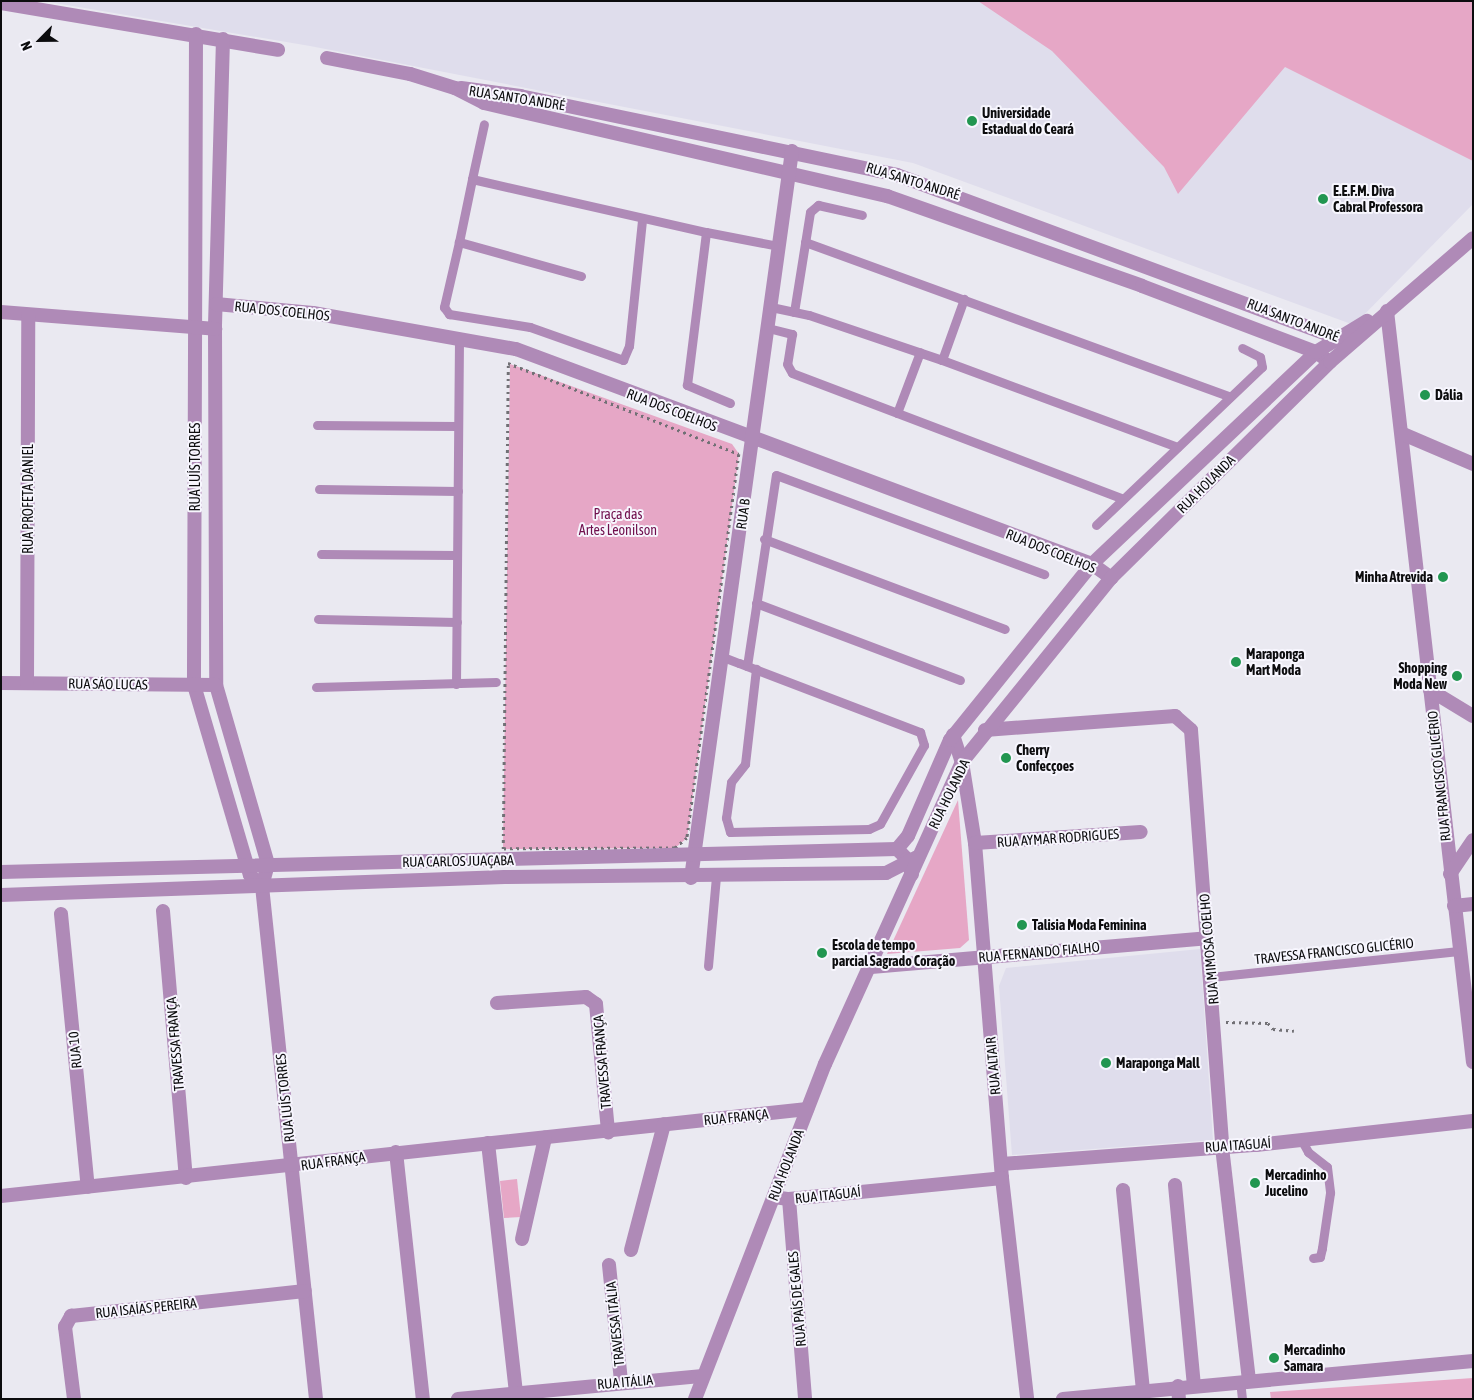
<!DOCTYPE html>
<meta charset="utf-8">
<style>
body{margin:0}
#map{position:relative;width:1474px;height:1400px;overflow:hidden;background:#eae9f1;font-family:"Asap Condensed",sans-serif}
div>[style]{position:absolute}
.built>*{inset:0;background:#dfddec}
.green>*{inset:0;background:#e6a7c6}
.path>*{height:2.5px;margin-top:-1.25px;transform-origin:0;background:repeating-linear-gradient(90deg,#717075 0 2.5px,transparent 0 6.5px)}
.service>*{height:9px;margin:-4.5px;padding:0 4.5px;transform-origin:4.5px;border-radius:4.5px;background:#af8ab7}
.minor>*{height:14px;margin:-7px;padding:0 7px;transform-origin:7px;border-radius:7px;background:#af8ab7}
.tertiary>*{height:14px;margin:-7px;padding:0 7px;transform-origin:7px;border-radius:7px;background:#af8ab7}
.dots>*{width:14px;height:14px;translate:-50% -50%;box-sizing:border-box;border:2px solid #f7f6fe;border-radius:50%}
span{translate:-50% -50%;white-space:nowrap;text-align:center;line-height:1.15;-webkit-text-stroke:4px #f7f6fe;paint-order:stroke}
.street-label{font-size:14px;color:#0c0c0e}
.poi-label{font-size:14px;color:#0c0c0e;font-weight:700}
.left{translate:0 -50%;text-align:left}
.right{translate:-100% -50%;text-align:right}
.park-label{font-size:14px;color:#700f4d}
.frame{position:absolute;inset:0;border:2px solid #0c0c0e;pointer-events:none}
.north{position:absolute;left:15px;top:15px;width:50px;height:50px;-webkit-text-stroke:4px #f7f6fe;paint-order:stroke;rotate:247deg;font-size:14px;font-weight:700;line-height:20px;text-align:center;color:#0c0c0e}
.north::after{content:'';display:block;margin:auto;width:18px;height:22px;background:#0c0c0e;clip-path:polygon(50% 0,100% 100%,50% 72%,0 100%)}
</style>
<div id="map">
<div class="built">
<i style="clip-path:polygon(43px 1px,1473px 1px,1473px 204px,1354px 325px,913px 163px,310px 46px)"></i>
<i style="clip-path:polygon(1200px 949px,1213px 1140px,1012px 1155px,999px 986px,1006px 968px)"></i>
</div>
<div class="green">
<i style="clip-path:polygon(978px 1px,1473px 1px,1473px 161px,1285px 67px,1178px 194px,1164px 167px,1052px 51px)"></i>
<i style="clip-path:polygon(510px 364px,732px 444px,739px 454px,687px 838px,675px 848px,503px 849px)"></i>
<i style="clip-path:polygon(958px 800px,969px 940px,960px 948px,887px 954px)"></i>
<i style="clip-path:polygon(517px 1179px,521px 1217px,504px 1218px,500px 1181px)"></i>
<i style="clip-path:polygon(1473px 1378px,1473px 1399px,1271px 1399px,1270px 1392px)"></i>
</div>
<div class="path">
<i style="left:508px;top:363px;width:248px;rotate:21.5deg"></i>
<i style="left:739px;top:454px;width:388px;rotate:97.7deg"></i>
<i style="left:687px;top:838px;width:16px;rotate:140deg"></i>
<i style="left:675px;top:848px;width:172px;rotate:179.7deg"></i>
<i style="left:503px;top:849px;width:486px;rotate:-89.4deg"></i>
<i style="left:1226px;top:1022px;width:42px;rotate:1.4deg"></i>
<i style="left:1268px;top:1023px;width:8px;rotate:50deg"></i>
<i style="left:1273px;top:1029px;width:21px;rotate:5deg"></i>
</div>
<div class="service">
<i style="left:472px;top:179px;width:56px;rotate:-77.7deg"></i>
<i style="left:459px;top:242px;width:67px;rotate:103deg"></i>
<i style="left:444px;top:307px;width:9px;rotate:54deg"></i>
<i style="left:449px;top:314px;width:82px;rotate:9.1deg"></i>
<i style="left:530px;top:327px;width:99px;rotate:19.5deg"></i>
<i style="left:623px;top:360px;width:15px;rotate:-67deg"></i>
<i style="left:629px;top:346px;width:127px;rotate:-84.1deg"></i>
<i style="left:805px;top:242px;width:452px;rotate:20deg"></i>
<i style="left:581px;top:276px;width:127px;rotate:-164.4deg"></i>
<i style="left:459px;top:242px;width:64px;rotate:-78.3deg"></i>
<i style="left:472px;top:179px;width:240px;rotate:12.8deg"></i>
<i style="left:771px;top:307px;width:39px;rotate:12deg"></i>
<i style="left:809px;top:315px;width:140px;rotate:18.7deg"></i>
<i style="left:942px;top:360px;width:251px;rotate:20.3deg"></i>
<i style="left:794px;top:312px;width:101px;rotate:-80.9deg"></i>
<i style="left:810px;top:212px;width:11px;rotate:-41deg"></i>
<i style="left:818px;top:205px;width:45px;rotate:12.8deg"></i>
<i style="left:768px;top:328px;width:25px;rotate:14deg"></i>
<i style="left:792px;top:334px;width:30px;rotate:99deg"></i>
<i style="left:787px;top:364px;width:10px;rotate:61deg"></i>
<i style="left:792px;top:373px;width:354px;rotate:20.8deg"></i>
<i style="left:942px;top:360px;width:65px;rotate:-70.2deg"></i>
<i style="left:730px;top:403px;width:47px;rotate:-157.3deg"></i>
<i style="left:687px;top:385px;width:154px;rotate:-82.9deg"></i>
<i style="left:706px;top:232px;width:73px;rotate:11deg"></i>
<i style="left:897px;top:413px;width:65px;rotate:-69.3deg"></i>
<i style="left:317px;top:425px;width:141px;rotate:0.4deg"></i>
<i style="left:319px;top:489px;width:139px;rotate:0.8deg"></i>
<i style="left:1096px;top:525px;width:229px;rotate:-43.6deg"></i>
<i style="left:1262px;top:367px;width:10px;rotate:-101deg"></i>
<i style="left:1260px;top:357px;width:20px;rotate:-153deg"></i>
<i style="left:764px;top:539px;width:257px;rotate:20.5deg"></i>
<i style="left:321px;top:554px;width:136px;rotate:0.4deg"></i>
<i style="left:756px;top:603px;width:218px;rotate:20.7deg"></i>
<i style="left:318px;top:619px;width:139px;rotate:1.2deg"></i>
<i style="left:723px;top:657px;width:17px;rotate:21deg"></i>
<i style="left:739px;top:663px;width:194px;rotate:20.9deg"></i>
<i style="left:920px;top:732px;width:14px;rotate:73deg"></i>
<i style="left:924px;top:745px;width:90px;rotate:119.1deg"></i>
<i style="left:880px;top:824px;width:12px;rotate:156deg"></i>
<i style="left:869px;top:829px;width:139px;rotate:178.8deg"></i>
<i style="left:730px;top:832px;width:15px;rotate:-106deg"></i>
<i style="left:726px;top:818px;width:36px;rotate:-82deg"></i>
<i style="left:731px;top:782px;width:23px;rotate:-52deg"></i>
<i style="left:745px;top:764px;width:96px;rotate:-83.4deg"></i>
<i style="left:747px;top:666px;width:193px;rotate:-81.4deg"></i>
<i style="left:776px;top:475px;width:286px;rotate:20.3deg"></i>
<i style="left:456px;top:684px;width:345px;rotate:-89.5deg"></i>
<i style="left:316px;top:687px;width:180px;rotate:-1.6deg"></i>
<i style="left:708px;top:966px;width:89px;rotate:-84.9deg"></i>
<i style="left:1211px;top:977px;width:249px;rotate:-6deg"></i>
<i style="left:1302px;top:1141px;width:13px;rotate:61deg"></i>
<i style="left:1308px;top:1152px;width:24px;rotate:38deg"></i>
<i style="left:1327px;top:1167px;width:26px;rotate:83deg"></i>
<i style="left:1330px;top:1193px;width:56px;rotate:98.3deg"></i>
<i style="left:1322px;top:1248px;width:9px;rotate:103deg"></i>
<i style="left:1320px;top:1257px;width:7px;rotate:172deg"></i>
<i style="left:1240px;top:1380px;width:19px;rotate:84deg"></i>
</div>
<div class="minor">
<i style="left:1px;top:3px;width:281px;rotate:9.6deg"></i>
<i style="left:196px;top:34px;width:651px;rotate:90.18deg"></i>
<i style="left:194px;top:685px;width:198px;rotate:73.6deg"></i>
<i style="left:250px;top:875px;width:16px;rotate:43deg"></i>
<i style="left:223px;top:39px;width:290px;rotate:91.6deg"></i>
<i style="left:215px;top:329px;width:356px;rotate:89.8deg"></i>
<i style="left:216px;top:685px;width:186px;rotate:73.8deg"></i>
<i style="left:268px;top:864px;width:23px;rotate:105deg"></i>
<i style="left:262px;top:886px;width:516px;rotate:83.99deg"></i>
<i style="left:327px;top:58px;width:85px;rotate:10.9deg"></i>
<i style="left:410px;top:74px;width:47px;rotate:17.3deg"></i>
<i style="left:455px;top:88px;width:33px;rotate:27deg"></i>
<i style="left:484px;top:103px;width:414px;rotate:13deg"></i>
<i style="left:887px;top:196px;width:270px;rotate:19.4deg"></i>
<i style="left:1142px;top:286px;width:186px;rotate:20.8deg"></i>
<i style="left:1316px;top:352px;width:17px;rotate:36deg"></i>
<i style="left:461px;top:88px;width:60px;rotate:7.7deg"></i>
<i style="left:520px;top:96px;width:385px;rotate:11.8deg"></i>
<i style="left:897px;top:175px;width:481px;rotate:20.3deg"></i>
<i style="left:216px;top:304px;width:97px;rotate:5.3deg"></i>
<i style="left:313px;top:313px;width:206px;rotate:10.1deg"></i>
<i style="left:516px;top:349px;width:615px;rotate:20.47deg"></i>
<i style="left:1092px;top:564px;width:24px;rotate:36deg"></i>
<i style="left:1387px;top:311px;width:756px;rotate:83.47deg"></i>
<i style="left:1px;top:312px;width:215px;rotate:4.5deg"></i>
<i style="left:1403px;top:434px;width:76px;rotate:23.2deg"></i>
<i style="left:1px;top:683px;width:215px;rotate:0.5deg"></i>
<i style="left:27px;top:683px;width:368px;rotate:-89.8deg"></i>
<i style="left:1430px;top:690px;width:50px;rotate:31.2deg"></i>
<i style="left:985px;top:730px;width:191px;rotate:-4.2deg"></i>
<i style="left:1175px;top:716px;width:21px;rotate:41deg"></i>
<i style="left:1191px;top:730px;width:418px;rotate:85.7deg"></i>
<i style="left:1222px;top:1147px;width:234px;rotate:83.4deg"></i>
<i style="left:953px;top:735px;width:28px;rotate:72deg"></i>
<i style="left:962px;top:762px;width:82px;rotate:80.9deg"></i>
<i style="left:975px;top:843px;width:336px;rotate:85.4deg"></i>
<i style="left:1002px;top:1178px;width:222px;rotate:83.5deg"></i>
<i style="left:975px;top:843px;width:166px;rotate:-3.8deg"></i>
<i style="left:1450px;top:874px;width:41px;rotate:-55.9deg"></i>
<i style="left:691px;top:878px;width:734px;rotate:-82.09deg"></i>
<i style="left:1454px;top:906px;width:19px;rotate:-6deg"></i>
<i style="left:163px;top:911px;width:268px;rotate:85.1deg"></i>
<i style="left:61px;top:914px;width:274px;rotate:84.4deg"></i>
<i style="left:871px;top:967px;width:337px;rotate:-4.9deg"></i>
<i style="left:497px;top:1003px;width:89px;rotate:-3.9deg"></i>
<i style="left:586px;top:997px;width:12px;rotate:35deg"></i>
<i style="left:596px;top:1004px;width:129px;rotate:84.6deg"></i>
<i style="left:488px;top:1143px;width:252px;rotate:83.6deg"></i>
<i style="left:396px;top:1152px;width:248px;rotate:83.8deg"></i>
<i style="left:1002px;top:1164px;width:255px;rotate:-4.3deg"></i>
<i style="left:1256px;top:1145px;width:218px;rotate:-6.3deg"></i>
<i style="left:1175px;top:1185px;width:201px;rotate:84.6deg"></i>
<i style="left:1123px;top:1190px;width:200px;rotate:84.3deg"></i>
<i style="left:1px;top:1196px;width:811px;rotate:-6.16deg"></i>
<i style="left:774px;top:1197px;width:15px;rotate:8deg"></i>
<i style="left:789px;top:1199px;width:214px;rotate:-5.6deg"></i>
<i style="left:789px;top:1199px;width:201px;rotate:85.4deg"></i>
<i style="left:522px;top:1239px;width:104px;rotate:-77.2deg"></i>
<i style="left:631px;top:1250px;width:130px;rotate:-75.3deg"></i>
<i style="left:609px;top:1265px;width:118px;rotate:84.1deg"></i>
<i style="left:1178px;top:1386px;width:13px;rotate:86deg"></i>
<i style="left:74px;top:1399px;width:73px;rotate:-97.1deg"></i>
<i style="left:65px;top:1327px;width:13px;rotate:-61deg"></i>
<i style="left:71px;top:1316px;width:235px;rotate:-6.1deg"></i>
<i style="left:458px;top:1399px;width:246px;rotate:-5.4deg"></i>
<i style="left:1063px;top:1399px;width:412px;rotate:-5.3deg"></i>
</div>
<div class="tertiary">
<i style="left:897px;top:849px;width:17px;rotate:-50deg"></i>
<i style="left:908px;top:836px;width:105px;rotate:-66.4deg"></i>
<i style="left:950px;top:740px;width:226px;rotate:-51.1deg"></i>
<i style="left:1092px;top:564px;width:308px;rotate:-43.4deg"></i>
<i style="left:1316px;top:352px;width:60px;rotate:-31.3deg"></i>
<i style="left:1px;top:872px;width:896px;rotate:-1.47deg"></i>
<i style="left:897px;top:849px;width:14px;rotate:45deg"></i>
<i style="left:907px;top:859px;width:16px;rotate:72deg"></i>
<i style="left:1px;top:895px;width:504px;rotate:-2.05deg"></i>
<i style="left:505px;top:877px;width:381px;rotate:-0.6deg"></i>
<i style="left:886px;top:873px;width:34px;rotate:-27deg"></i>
<i style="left:695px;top:1399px;width:359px;rotate:-68.8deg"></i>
<i style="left:825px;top:1064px;width:332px;rotate:-65.6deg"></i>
<i style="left:962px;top:762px;width:237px;rotate:-51deg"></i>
<i style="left:1111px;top:578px;width:308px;rotate:-44.6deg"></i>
<i style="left:1330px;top:362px;width:189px;rotate:-40.9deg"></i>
</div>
<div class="dots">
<i style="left:972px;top:121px;background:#229651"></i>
<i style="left:1323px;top:199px;background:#229651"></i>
<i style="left:1425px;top:395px;background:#229651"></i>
<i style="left:1443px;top:577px;background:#229651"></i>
<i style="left:1236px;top:662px;background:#229651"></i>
<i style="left:1457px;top:676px;background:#229651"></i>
<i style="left:1006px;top:758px;background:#229651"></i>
<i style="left:1022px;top:925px;background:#229651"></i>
<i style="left:822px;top:953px;background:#229651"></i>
<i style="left:1106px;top:1063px;background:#229651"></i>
<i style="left:1255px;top:1183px;background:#229651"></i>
<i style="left:1274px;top:1358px;background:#229651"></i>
</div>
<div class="street-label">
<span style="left:517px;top:98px;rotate:9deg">RUA SANTO ANDRÉ</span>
<span style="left:913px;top:181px;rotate:17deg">RUA SANTO ANDRÉ</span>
<span style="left:282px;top:311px;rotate:6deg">RUA DOS COELHOS</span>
<span style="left:1293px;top:320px;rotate:21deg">RUA SANTO ANDRÉ</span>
<span style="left:672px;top:410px;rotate:21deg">RUA DOS COELHOS</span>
<span style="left:195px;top:467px;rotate:-90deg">RUA LUÍS TORRES</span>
<span style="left:1206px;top:484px;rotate:-45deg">RUA HOLANDA</span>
<span style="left:28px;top:499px;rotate:-90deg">RUA PROFETA DANIEL</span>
<span style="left:743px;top:514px;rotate:-82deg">RUA B</span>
<span style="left:1051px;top:551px;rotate:22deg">RUA DOS COELHOS</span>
<span style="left:108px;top:684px;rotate:1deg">RUA SÁO LUCAS</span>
<span style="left:1439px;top:776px;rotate:-96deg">RUA FRANCISCO GLICÉRIO</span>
<span style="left:949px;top:794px;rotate:-64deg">RUA HOLANDA</span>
<span style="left:1058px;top:838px;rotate:-4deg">RUA AYMAR RODRIGUES</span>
<span style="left:458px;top:861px;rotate:-1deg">RUA CARLOS JUAÇABA</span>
<span style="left:1209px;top:949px;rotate:-95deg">RUA MIMOSA COELHO</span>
<span style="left:1334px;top:951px;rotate:-6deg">TRAVESSA FRANCISCO GLICÉRIO</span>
<span style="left:1039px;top:952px;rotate:-5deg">RUA FERNANDO FIALHO</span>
<span style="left:175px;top:1044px;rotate:-95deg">TRAVESSA FRANÇA</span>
<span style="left:75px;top:1050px;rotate:-96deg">RUA 10</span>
<span style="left:602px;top:1062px;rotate:-95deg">TRAVESSA FRANÇA</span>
<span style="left:993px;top:1066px;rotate:-95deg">RUA ALTAIR</span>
<span style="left:285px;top:1098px;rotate:-96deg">RUA LUÍS TORRES</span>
<span style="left:736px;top:1117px;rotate:-6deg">RUA FRANÇA</span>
<span style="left:1238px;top:1145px;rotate:-4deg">RUA ITAGUAÍ</span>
<span style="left:333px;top:1161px;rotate:-8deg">RUA FRANÇA</span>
<span style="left:786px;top:1165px;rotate:-69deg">RUA HOLANDA</span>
<span style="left:828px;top:1195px;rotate:-6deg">RUA ITAGUAÍ</span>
<span style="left:797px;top:1299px;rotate:-95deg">RUA PAÍS DE GALES</span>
<span style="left:146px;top:1308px;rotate:-6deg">RUA ISAÍAS PEREIRA</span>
<span style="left:615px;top:1324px;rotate:-96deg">TRAVESSA ITÁLIA</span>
<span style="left:625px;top:1382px;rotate:-5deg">RUA ITÁLIA</span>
</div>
<div class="poi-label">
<span class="left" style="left:982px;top:121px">Universidade<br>Estadual do Ceará</span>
<span class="left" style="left:1333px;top:199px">E.E.F.M. Diva<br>Cabral Professora</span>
<span class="left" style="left:1435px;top:395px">Dália</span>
<span class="right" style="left:1433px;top:577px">Minha Atrevida</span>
<span class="left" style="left:1246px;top:662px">Maraponga<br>Mart Moda</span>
<span class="right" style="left:1447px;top:676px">Shopping<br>Moda New</span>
<span class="left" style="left:1016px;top:758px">Cherry<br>Confecçoes</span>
<span class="left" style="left:1032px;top:925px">Talisia Moda Feminina</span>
<span class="left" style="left:832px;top:953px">Escola de tempo<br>parcial Sagrado Coração</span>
<span class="left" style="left:1116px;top:1063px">Maraponga Mall</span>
<span class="left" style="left:1265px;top:1183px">Mercadinho<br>Jucelino</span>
<span class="left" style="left:1284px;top:1358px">Mercadinho<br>Samara</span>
</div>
<div class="park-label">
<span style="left:618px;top:522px">Praça das<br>Artes Leonilson</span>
</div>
<div class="frame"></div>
<div class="north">N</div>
</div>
